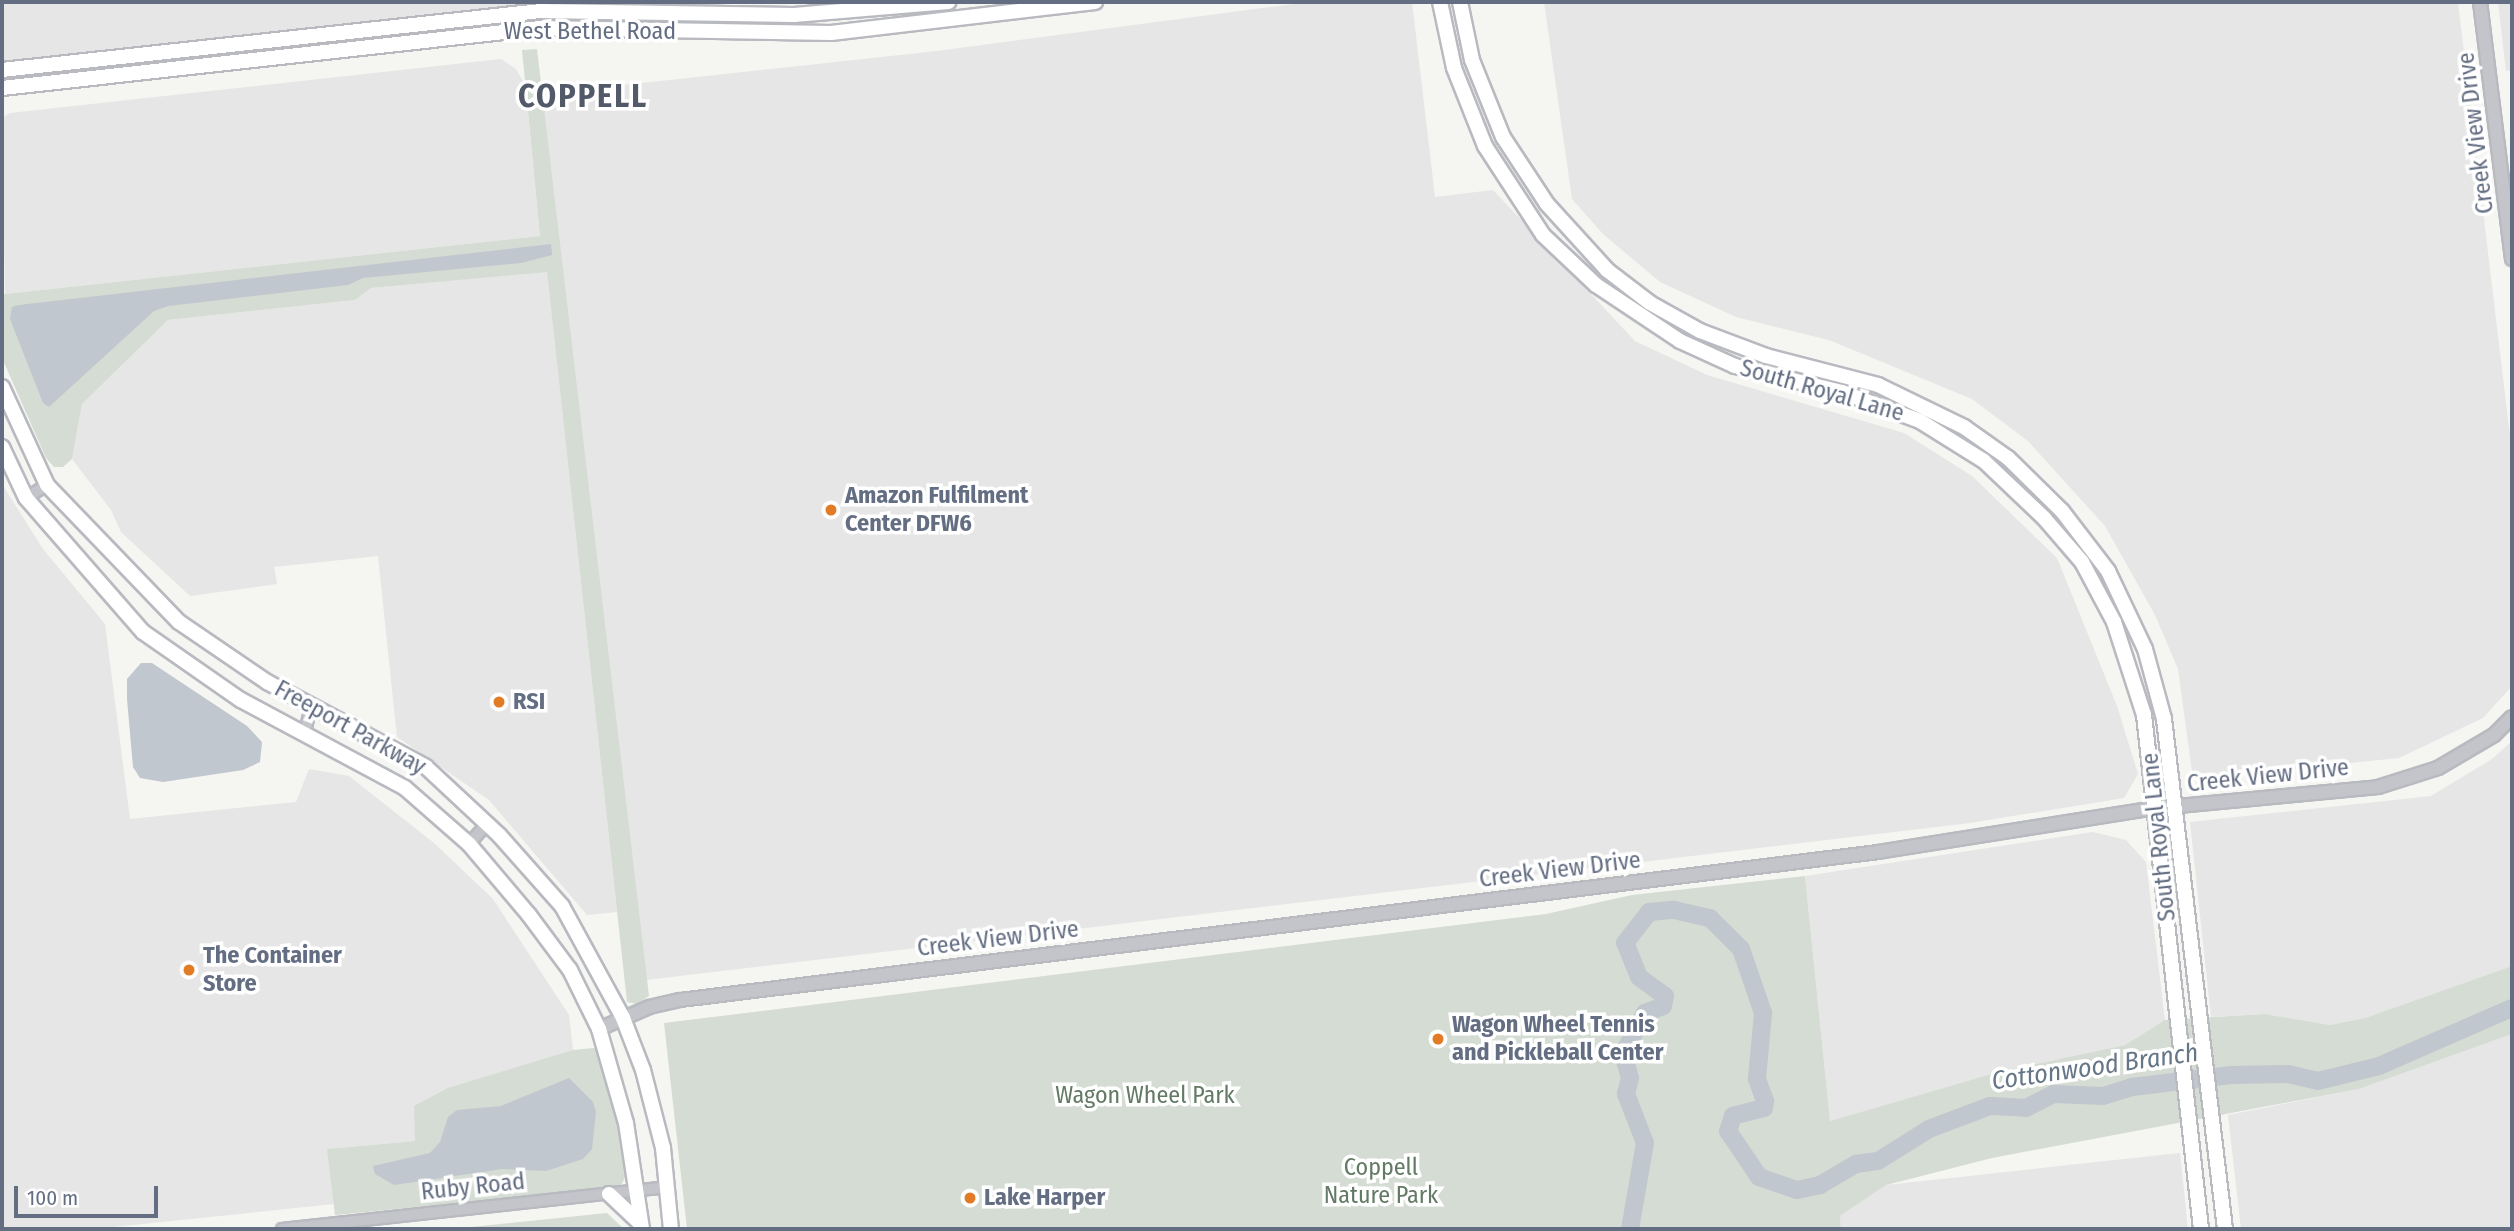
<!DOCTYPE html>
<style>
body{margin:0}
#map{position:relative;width:2514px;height:1231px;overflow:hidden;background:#f5f5f2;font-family:"Fira Sans Condensed",sans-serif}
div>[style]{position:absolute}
.built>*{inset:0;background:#e5e6e5}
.green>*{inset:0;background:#d4dcd3}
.water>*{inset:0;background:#c0c7ce}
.river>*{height:18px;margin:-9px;padding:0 9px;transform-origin:9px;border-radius:9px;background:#c0c7ce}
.roads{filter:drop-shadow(2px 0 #b8bac0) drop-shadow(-2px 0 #b8bac0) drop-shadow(0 2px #b8bac0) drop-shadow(0 -2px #b8bac0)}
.minor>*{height:10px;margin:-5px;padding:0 5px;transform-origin:5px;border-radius:5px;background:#c3c5ca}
.tertiary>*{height:12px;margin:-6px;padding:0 6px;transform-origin:6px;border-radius:6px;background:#c3c5ca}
.secondary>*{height:14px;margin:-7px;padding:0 7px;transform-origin:7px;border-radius:7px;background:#fff}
.dots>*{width:19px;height:19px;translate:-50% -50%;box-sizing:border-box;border:4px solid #fff;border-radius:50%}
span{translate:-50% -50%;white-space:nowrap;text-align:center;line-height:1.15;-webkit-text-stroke:7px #fff;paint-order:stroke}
.street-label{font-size:24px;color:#646e83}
.poi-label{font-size:24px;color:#646e83;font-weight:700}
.left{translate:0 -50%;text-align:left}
.park-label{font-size:24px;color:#637a64}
.water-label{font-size:26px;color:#657686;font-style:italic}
.district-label{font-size:32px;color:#525968;font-weight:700;letter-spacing:2px}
.frame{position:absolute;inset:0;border:4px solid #646e83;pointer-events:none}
.scale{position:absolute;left:14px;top:1186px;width:144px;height:32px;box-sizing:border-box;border:4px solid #646e83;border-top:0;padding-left:9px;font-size:21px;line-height:24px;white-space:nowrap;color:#646e83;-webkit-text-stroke:5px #fff;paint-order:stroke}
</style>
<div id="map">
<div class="built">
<i style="clip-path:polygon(2px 2px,546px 2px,2px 64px)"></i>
<i style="clip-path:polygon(1309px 2px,1412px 2px,1435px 197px,1493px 190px,1635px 341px,1707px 375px,1904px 433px,1972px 476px,2057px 558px,2117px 706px,2138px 774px,2124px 798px,1970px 823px,646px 980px,541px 89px,605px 87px,937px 51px)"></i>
<i style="clip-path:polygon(1544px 2px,2458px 2px,2512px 453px,2511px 687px,2483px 718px,2399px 758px,2193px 779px,2178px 669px,2155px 615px,2105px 526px,2028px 441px,1972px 399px,1829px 340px,1736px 317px,1660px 282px,1603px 234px,1572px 199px)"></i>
<i style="clip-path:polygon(2498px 2px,2512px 2px,2512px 70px,2506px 71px)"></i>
<i style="clip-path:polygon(501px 59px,516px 69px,525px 85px,540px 236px,5px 294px,2px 118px,10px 113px)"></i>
<i style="clip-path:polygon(547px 271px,617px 912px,587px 915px,489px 800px,397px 737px,378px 556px,274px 567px,277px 584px,190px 596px,121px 532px,111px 510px,72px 459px,82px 404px,168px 320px,355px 300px,371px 288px)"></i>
<i style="clip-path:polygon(2px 484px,43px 549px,105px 624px,130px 819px,296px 802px,309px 769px,349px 776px,434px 843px,493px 899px,569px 1015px,573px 1050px,512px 1070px,415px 1141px,328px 1149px,334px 1204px,94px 1229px,2px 1229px)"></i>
<i style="clip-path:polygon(2512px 741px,2512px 966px,2365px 1018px,2330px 1025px,2265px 1014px,2211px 1017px,2190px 822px,2431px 796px,2492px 759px)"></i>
<i style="clip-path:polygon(2093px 832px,2126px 840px,2146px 862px,2165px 1020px,2125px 1045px,1998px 1072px,1830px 1121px,1805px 876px)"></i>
<i style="clip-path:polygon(2512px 1034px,2512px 1229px,2241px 1229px,2228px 1115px,2359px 1089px)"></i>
<i style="clip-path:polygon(2180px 1153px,2188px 1229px,1841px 1229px,1840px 1216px,1886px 1185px)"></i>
</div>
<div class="green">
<i style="clip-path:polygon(537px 49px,649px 996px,637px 1004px,627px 1002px,547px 272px,371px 288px,355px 300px,168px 320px,82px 404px,72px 459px,63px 467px,54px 467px,46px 458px,2px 358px,2px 296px,5px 294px,540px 236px,522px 50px)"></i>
<i style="clip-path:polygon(1805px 876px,1830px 1121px,1998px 1072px,2125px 1045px,2165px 1020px,2265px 1014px,2330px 1025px,2365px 1018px,2512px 966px,2512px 1034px,2359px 1089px,1992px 1158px,1886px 1185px,1840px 1216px,1841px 1229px,687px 1229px,664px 1023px,1546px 914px,1632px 895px)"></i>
<i style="clip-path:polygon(593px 1048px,600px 1049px,616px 1102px,627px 1174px,620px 1187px,335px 1215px,327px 1149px,415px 1141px,414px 1106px,448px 1088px,573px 1050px)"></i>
<i style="clip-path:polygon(607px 1213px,624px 1229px,451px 1229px)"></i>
</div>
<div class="water">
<i style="clip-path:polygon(551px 244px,552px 255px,521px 263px,363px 278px,348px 285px,168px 306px,154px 311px,49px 407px,43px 403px,10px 319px,12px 307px,19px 305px)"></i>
<i style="clip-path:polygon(141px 663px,152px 663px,247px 726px,262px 742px,260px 762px,243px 770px,163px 782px,140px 778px,133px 767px,127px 699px,127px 679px)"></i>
<i style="clip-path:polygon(569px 1078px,593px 1102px,596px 1112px,592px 1149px,583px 1159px,546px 1171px,502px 1169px,394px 1185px,375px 1174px,373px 1166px,430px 1153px,440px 1142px,448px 1117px,457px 1110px,501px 1106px)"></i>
</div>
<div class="river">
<i style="left:1630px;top:1229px;width:87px;rotate:-80.1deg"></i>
<i style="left:1645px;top:1143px;width:53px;rotate:-111.2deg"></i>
<i style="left:1626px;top:1094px;width:16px;rotate:-76deg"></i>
<i style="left:1630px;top:1078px;width:25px;rotate:-106deg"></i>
<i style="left:1623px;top:1054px;width:47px;rotate:-61.8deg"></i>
<i style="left:1645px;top:1013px;width:19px;rotate:-21deg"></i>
<i style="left:1663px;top:1006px;width:10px;rotate:-79deg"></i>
<i style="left:1665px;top:996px;width:32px;rotate:-144deg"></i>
<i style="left:1639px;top:977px;width:37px;rotate:-112deg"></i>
<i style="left:1625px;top:943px;width:39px;rotate:-52deg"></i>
<i style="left:1649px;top:912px;width:25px;rotate:-5deg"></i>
<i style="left:1674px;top:910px;width:37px;rotate:13deg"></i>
<i style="left:1710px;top:918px;width:44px;rotate:45deg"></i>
<i style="left:1741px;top:949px;width:68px;rotate:71deg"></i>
<i style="left:1763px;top:1013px;width:66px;rotate:95.2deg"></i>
<i style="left:1757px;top:1079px;width:23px;rotate:70deg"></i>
<i style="left:1765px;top:1101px;width:7px;rotate:98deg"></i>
<i style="left:1764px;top:1108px;width:32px;rotate:166deg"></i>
<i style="left:1733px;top:1116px;width:16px;rotate:108deg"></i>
<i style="left:1728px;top:1131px;width:55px;rotate:56deg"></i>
<i style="left:1759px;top:1177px;width:40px;rotate:18.9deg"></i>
<i style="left:1797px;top:1190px;width:24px;rotate:-12deg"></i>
<i style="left:1820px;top:1185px;width:42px;rotate:-30.3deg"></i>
<i style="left:1856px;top:1164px;width:22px;rotate:-8deg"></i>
<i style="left:1878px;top:1161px;width:60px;rotate:-32.1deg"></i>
<i style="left:1929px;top:1129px;width:65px;rotate:-20.7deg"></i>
<i style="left:1990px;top:1106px;width:36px;rotate:3deg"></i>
<i style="left:2026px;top:1108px;width:31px;rotate:-27deg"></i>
<i style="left:2054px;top:1094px;width:49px;rotate:2.3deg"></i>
<i style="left:2103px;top:1096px;width:30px;rotate:-17deg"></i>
<i style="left:2132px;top:1087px;width:100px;rotate:-6.9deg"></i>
<i style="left:2231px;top:1075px;width:57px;rotate:-1deg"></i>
<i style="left:2288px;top:1074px;width:31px;rotate:13deg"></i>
<i style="left:2318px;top:1081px;width:63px;rotate:-13.8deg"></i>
<i style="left:2379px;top:1066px;width:145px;rotate:-23.6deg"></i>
</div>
<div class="roads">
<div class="minor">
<i style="left:26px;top:498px;width:25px;rotate:-32deg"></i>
<i style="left:305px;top:732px;width:28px;rotate:-77deg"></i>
<i style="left:469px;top:844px;width:27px;rotate:-48deg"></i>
<i style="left:282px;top:1229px;width:388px;rotate:-6.2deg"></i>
</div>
<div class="tertiary">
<i style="left:2480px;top:2px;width:259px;rotate:82.9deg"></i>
<i style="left:599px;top:1029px;width:55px;rotate:-23.7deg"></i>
<i style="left:649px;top:1007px;width:32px;rotate:-13deg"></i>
<i style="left:680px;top:1000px;width:1207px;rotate:-7.04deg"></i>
<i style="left:1878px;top:852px;width:282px;rotate:-9deg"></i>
<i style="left:2157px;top:808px;width:222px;rotate:-5.4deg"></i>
<i style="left:2378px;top:787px;width:63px;rotate:-17.6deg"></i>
<i style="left:2438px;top:768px;width:65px;rotate:-30.5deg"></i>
<i style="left:2494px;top:735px;width:25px;rotate:-45deg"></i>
</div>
<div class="secondary">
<i style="left:1440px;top:2px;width:67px;rotate:78deg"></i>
<i style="left:1454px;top:68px;width:84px;rotate:68.3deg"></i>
<i style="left:1485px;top:146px;width:106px;rotate:56.9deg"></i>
<i style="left:1543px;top:235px;width:73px;rotate:43.3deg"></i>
<i style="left:1596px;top:285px;width:101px;rotate:33.7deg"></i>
<i style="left:1680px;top:341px;width:60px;rotate:24.4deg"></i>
<i style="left:1735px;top:366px;width:110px;rotate:13.7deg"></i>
<i style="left:1842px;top:392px;width:83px;rotate:20.4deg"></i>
<i style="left:1920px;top:421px;width:75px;rotate:32deg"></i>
<i style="left:1984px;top:461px;width:83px;rotate:43.5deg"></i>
<i style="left:2044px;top:518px;width:58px;rotate:49.2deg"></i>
<i style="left:2082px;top:562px;width:68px;rotate:61.9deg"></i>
<i style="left:2114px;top:622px;width:98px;rotate:72.1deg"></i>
<i style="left:2144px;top:715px;width:517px;rotate:83.67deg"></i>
<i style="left:1460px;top:2px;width:59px;rotate:78.3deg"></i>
<i style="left:1472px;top:60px;width:83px;rotate:68.1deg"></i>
<i style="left:1503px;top:137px;width:80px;rotate:56.7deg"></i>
<i style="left:1547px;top:204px;width:89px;rotate:47.7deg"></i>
<i style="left:1607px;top:270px;width:54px;rotate:37.5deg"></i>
<i style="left:1650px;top:303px;width:57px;rotate:29.2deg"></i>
<i style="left:1700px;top:331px;width:71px;rotate:20.7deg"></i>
<i style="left:1766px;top:356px;width:116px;rotate:14.5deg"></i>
<i style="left:1878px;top:385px;width:96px;rotate:26deg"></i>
<i style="left:1964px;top:427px;width:54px;rotate:35.2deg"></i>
<i style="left:2008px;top:458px;width:76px;rotate:44.5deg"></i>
<i style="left:2062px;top:511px;width:76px;rotate:52.5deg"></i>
<i style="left:2108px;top:571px;width:86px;rotate:64.6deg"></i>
<i style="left:2145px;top:649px;width:73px;rotate:74.8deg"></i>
<i style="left:2164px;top:719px;width:514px;rotate:83.18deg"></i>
<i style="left:2px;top:70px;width:542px;rotate:-6.25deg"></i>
<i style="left:541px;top:11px;width:253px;rotate:0.9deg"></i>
<i style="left:794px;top:15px;width:155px;rotate:-4.8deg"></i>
<i style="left:2px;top:88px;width:541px;rotate:-6.36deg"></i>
<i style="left:540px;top:28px;width:291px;rotate:1deg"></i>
<i style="left:831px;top:33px;width:266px;rotate:-6.7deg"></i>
<i style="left:2px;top:387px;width:108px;rotate:65.3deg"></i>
<i style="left:47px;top:485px;width:190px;rotate:46.1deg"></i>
<i style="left:179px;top:622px;width:107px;rotate:34.3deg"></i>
<i style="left:267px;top:682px;width:180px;rotate:28.1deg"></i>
<i style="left:426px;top:767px;width:100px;rotate:43deg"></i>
<i style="left:499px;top:835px;width:95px;rotate:48.4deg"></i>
<i style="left:562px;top:906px;width:128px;rotate:61.4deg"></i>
<i style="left:623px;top:1018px;width:56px;rotate:69deg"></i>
<i style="left:643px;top:1070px;width:81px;rotate:75.6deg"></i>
<i style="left:663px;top:1148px;width:81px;rotate:84.4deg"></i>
<i style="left:2px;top:447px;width:56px;rotate:64.8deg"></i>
<i style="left:26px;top:498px;width:178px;rotate:48.9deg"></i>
<i style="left:143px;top:632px;width:119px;rotate:34.8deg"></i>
<i style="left:241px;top:700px;width:186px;rotate:28.2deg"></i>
<i style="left:405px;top:788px;width:85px;rotate:41.2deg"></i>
<i style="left:469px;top:844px;width:93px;rotate:49.8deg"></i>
<i style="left:529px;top:915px;width:69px;rotate:53.3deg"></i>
<i style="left:570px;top:970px;width:66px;rotate:63.8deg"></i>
<i style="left:599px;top:1029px;width:98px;rotate:74deg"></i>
<i style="left:626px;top:1123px;width:107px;rotate:81.4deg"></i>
<i style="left:609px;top:1194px;width:44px;rotate:43.2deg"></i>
</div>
</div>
<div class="dots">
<i style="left:831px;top:510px;background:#e27b25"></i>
<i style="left:499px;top:702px;background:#e27b25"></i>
<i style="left:189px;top:970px;background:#e27b25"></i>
<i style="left:1438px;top:1039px;background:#e27b25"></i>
<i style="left:970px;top:1198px;background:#e27b25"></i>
</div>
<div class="street-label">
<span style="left:590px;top:32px">West Bethel Road</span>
<span style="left:2476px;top:133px;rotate:-97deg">Creek View Drive</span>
<span style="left:1822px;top:391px;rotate:16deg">South Royal Lane</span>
<span style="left:350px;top:728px;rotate:29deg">Freeport Parkway</span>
<span style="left:2268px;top:776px;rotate:-6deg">Creek View Drive</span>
<span style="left:2159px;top:837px;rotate:-96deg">South Royal Lane</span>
<span style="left:1560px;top:870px;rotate:-7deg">Creek View Drive</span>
<span style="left:998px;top:939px;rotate:-7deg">Creek View Drive</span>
<span style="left:473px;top:1187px;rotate:-6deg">Ruby Road</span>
</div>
<div class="poi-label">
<span class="left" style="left:845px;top:510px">Amazon Fulfilment<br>Center DFW6</span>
<span class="left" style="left:513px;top:702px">RSI</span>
<span class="left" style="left:203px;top:970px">The Container<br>Store</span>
<span class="left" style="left:1452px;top:1039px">Wagon Wheel Tennis<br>and Pickleball Center</span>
<span class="left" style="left:984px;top:1198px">Lake Harper</span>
</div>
<div class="park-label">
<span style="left:1145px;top:1096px">Wagon Wheel Park</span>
<span style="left:1381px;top:1182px">Coppell<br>Nature Park</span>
</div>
<div class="water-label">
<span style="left:2095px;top:1067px;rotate:-8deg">Cottonwood Branch</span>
</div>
<div class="district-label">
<span style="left:583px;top:96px">COPPELL</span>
</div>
<div class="frame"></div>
<div class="scale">100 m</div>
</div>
